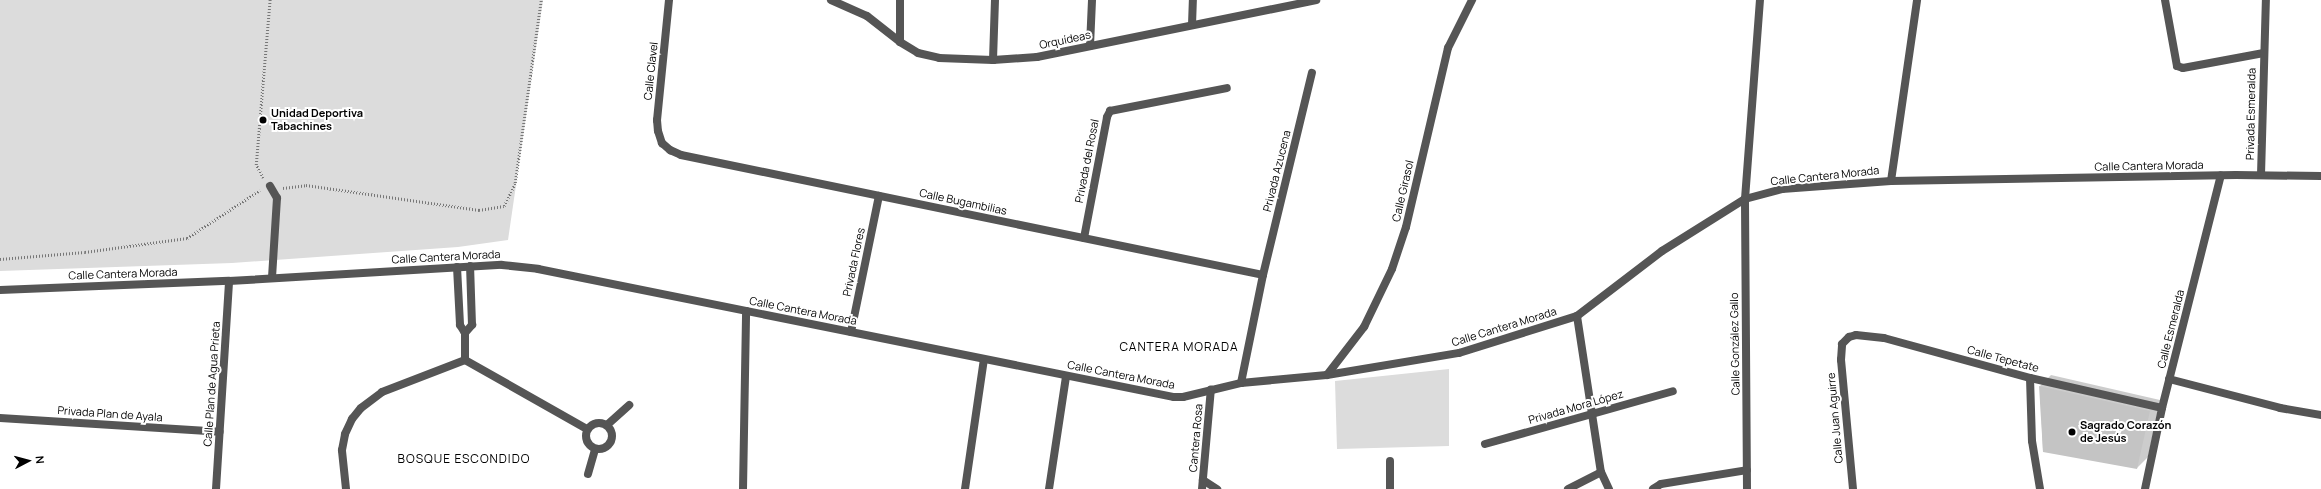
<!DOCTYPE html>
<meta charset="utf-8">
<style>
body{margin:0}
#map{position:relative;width:2321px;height:489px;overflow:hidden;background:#fff;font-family:Manrope,sans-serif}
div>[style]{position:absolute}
.green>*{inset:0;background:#dcdcdc}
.shadow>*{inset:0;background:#0003}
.building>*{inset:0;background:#c4c4c4}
.path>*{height:2.5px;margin-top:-1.25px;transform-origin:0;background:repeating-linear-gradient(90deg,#777 0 1px,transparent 0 3px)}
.service>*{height:8px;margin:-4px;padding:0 4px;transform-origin:4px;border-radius:4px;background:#555}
.minor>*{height:8px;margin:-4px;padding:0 4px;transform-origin:4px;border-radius:4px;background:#555}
.minor>.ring{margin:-4px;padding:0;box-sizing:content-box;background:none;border:8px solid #555;border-radius:50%}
.dots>*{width:11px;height:11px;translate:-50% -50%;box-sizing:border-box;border:2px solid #fff;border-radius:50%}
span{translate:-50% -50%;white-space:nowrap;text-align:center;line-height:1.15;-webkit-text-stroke:4px #fff;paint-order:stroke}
.street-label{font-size:11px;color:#000}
.poi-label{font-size:11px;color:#000;font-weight:700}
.left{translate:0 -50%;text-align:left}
.neighbourhood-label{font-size:12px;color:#000;letter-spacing:1px}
.north{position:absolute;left:8px;top:441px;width:40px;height:40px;-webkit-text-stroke:3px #fff;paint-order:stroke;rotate:84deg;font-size:11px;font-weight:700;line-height:16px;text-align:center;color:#000}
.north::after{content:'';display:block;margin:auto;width:14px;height:18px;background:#000;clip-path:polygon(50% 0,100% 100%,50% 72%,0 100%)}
</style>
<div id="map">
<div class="green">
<i style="clip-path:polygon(0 0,543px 0,508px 240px,458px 247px,232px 263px,0 271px)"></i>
<i style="clip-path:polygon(1449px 369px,1449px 446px,1337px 449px,1335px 381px)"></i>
</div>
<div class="shadow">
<i style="clip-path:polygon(2051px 375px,2160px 400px,2148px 457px,2137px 468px,2043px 451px,2040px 386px)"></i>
</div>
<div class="building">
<i style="clip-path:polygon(2039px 386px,2150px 411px,2137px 469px,2043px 452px)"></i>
</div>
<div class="path">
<i style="left:263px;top:178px;width:15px;rotate:-118deg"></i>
<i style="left:256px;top:165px;width:166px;rotate:-85.2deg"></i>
<i style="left:283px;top:188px;width:23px;rotate:-7deg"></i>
<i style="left:306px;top:185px;width:175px;rotate:8.2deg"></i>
<i style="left:479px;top:210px;width:25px;rotate:-9deg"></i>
<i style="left:504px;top:206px;width:25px;rotate:-64deg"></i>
<i style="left:515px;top:183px;width:185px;rotate:-81.9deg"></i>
<i style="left:0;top:259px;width:85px;rotate:-4.7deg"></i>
<i style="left:85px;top:252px;width:103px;rotate:-7.8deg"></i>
<i style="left:187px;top:238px;width:87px;rotate:-33.3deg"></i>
</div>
<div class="service">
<i style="left:270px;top:186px;width:14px;rotate:60deg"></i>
<i style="left:277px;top:198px;width:80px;rotate:93.6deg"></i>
<i style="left:965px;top:489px;width:131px;rotate:-81.7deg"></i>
<i style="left:1049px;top:489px;width:114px;rotate:-81.4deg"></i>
</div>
<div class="minor">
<i style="left:669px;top:0;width:121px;rotate:95.7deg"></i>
<i style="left:657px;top:120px;width:11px;rotate:85deg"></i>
<i style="left:658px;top:131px;width:13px;rotate:72deg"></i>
<i style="left:662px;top:143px;width:11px;rotate:41deg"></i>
<i style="left:670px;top:150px;width:12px;rotate:24deg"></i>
<i style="left:681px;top:155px;width:594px;rotate:11.65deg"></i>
<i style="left:831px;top:0;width:39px;rotate:24deg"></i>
<i style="left:867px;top:16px;width:42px;rotate:38.2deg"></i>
<i style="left:900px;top:42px;width:21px;rotate:31deg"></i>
<i style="left:918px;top:53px;width:22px;rotate:13deg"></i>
<i style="left:939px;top:58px;width:54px;rotate:2.1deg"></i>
<i style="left:993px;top:60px;width:44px;rotate:-3.9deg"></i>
<i style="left:1037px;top:57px;width:285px;rotate:-11.5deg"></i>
<i style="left:2165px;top:0;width:67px;rotate:79.7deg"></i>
<i style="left:2177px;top:66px;width:6px;rotate:18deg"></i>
<i style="left:2183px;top:68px;width:82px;rotate:-10.5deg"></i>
<i style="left:1192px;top:25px;width:25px;rotate:-88deg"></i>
<i style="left:900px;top:42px;width:42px;rotate:-90deg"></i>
<i style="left:1090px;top:46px;width:46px;rotate:-87.5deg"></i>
<i style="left:993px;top:60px;width:60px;rotate:-88.1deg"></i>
<i style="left:2261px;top:175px;width:175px;rotate:-88.4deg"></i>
<i style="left:1891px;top:181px;width:183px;rotate:-81.8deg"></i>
<i style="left:1084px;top:238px;width:123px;rotate:-79.2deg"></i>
<i style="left:1107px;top:117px;width:7px;rotate:-63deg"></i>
<i style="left:1110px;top:111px;width:119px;rotate:-11.1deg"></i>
<i style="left:457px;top:267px;width:58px;rotate:87deg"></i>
<i style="left:460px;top:325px;width:9px;rotate:58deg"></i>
<i style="left:465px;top:333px;width:27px;rotate:90deg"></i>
<i style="left:0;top:290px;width:229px;rotate:-2.3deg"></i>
<i style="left:229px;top:281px;width:273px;rotate:-3.4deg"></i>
<i style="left:502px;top:265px;width:36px;rotate:6deg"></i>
<i style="left:538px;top:269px;width:649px;rotate:11.38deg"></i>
<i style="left:1174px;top:397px;width:9px"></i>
<i style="left:1183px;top:397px;width:60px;rotate:-13.6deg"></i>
<i style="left:1241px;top:383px;width:86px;rotate:-5.3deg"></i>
<i style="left:1327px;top:375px;width:134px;rotate:-9.5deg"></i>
<i style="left:1459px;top:353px;width:124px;rotate:-17.4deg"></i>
<i style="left:1577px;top:316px;width:107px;rotate:-37.4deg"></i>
<i style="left:1662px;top:251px;width:98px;rotate:-32.1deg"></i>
<i style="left:1745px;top:199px;width:38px;rotate:-15deg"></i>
<i style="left:1782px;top:189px;width:109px;rotate:-4.2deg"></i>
<i style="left:1891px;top:181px;width:345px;rotate:-1deg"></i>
<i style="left:2236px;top:175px;width:85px;rotate:0.7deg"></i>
<i style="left:1577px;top:316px;width:158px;rotate:81.3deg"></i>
<i style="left:1601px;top:472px;width:19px;rotate:65deg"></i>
<i style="left:851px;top:332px;width:139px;rotate:-78.4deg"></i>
<i style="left:465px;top:333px;width:11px;rotate:-49deg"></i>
<i style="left:472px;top:325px;width:59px;rotate:-91.9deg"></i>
<i style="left:465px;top:360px;width:140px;rotate:29.5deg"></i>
<i style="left:1327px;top:375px;width:61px;rotate:-52.4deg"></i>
<i style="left:1364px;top:327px;width:64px;rotate:-64.2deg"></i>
<i style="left:1392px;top:269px;width:44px;rotate:-71.6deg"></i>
<i style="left:1406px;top:227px;width:184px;rotate:-76.8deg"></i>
<i style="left:1448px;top:48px;width:54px;rotate:-63.4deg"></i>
<i style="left:2030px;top:378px;width:63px;rotate:88.2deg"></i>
<i style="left:2032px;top:441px;width:49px;rotate:80.5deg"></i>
<i style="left:2169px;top:379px;width:115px;rotate:14.6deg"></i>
<i style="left:2280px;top:408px;width:42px;rotate:9.7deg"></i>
<i style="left:1241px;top:383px;width:110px;rotate:-78.5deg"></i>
<i style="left:1263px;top:275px;width:208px;rotate:-76.4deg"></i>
<i style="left:0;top:418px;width:220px;rotate:3.6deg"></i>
<i class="ring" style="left:586px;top:423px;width:18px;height:18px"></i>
<i style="left:607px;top:425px;width:30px;rotate:-42deg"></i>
<i style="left:1485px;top:444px;width:195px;rotate:-15.7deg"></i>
<i style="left:1390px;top:461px;width:28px;rotate:90deg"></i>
<i style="left:588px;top:474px;width:26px;rotate:-74deg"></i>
<i style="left:1203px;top:480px;width:17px;rotate:33deg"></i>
<i style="left:216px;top:489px;width:208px;rotate:-86.4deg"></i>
<i style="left:346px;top:489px;width:39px;rotate:-96deg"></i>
<i style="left:342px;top:450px;width:16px;rotate:-79deg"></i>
<i style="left:345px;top:434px;width:17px;rotate:-65deg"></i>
<i style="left:352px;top:419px;width:14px;rotate:-51deg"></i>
<i style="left:361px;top:408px;width:26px;rotate:-37deg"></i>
<i style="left:382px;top:392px;width:89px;rotate:-21.1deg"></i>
<i style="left:743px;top:489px;width:178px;rotate:-89deg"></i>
<i style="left:1202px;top:489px;width:100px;rotate:-84.9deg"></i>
<i style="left:1568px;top:489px;width:37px;rotate:-27deg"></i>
<i style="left:1653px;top:489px;width:9px;rotate:-32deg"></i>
<i style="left:1661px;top:484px;width:87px;rotate:-9.2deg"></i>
<i style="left:1747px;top:489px;width:290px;rotate:-90.4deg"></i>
<i style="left:1745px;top:199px;width:200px;rotate:-85.7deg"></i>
<i style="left:1853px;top:489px;width:130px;rotate:-95.3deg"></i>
<i style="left:1841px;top:360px;width:16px;rotate:-86deg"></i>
<i style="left:1842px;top:344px;width:10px;rotate:-45deg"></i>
<i style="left:1849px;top:337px;width:7px;rotate:-16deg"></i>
<i style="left:1856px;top:335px;width:28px;rotate:6deg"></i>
<i style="left:1884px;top:338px;width:151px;rotate:15.3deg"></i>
<i style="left:2030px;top:378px;width:135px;rotate:12.8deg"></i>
<i style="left:2145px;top:489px;width:83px;rotate:-78.1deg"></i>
<i style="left:2162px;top:408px;width:240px;rotate:-75.8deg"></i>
</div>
<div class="dots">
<i style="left:263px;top:120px;background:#000"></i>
<i style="left:2072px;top:432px;background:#000"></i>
</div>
<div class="street-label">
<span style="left:1065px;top:40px;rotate:-12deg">Orquídeas</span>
<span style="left:651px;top:71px;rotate:-84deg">Calle Clavel</span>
<span style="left:2251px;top:114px;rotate:-89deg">Privada Esmeralda</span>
<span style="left:1087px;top:161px;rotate:-79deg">Privada del Rosal</span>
<span style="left:2149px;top:166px;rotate:-1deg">Calle Cantera Morada</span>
<span style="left:1277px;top:171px;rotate:-76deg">Privada Azucena</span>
<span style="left:1825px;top:176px;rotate:-6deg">Calle Cantera Morada</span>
<span style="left:1403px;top:191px;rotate:-77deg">Calle Girasol</span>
<span style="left:963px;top:202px;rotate:12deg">Calle Bugambilias</span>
<span style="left:446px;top:257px;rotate:-3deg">Calle Cantera Morada</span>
<span style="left:854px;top:262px;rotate:-78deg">Privada Flores</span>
<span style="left:123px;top:274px;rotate:-2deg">Calle Cantera Morada</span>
<span style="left:803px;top:311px;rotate:11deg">Calle Cantera Morada</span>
<span style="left:1504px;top:327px;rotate:-17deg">Calle Cantera Morada</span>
<span style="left:2171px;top:329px;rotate:-76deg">Calle Esmeralda</span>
<span style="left:1735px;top:344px;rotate:-91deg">Calle González Gallo</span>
<span style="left:2003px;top:359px;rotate:15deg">Calle Tepetate</span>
<span style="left:1121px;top:375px;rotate:11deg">Calle Cantera Morada</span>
<span style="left:212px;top:384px;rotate:-86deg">Calle Plan de Agua Prieta</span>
<span style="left:1576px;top:407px;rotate:-16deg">Privada Mora López</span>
<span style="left:110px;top:414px;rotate:4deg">Privada Plan de Ayala</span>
<span style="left:1835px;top:418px;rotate:-95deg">Calle Juan Aguirre</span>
<span style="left:1196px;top:438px;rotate:-85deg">Cantera Rosa</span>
</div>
<div class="poi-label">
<span class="left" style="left:271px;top:120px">Unidad Deportiva<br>Tabachines</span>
<span class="left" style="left:2080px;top:432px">Sagrado Corazón<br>de Jesús</span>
</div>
<div class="neighbourhood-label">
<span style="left:1179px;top:347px">CANTERA MORADA</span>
<span style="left:464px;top:459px">BOSQUE ESCONDIDO</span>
</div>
<div class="north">N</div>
</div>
